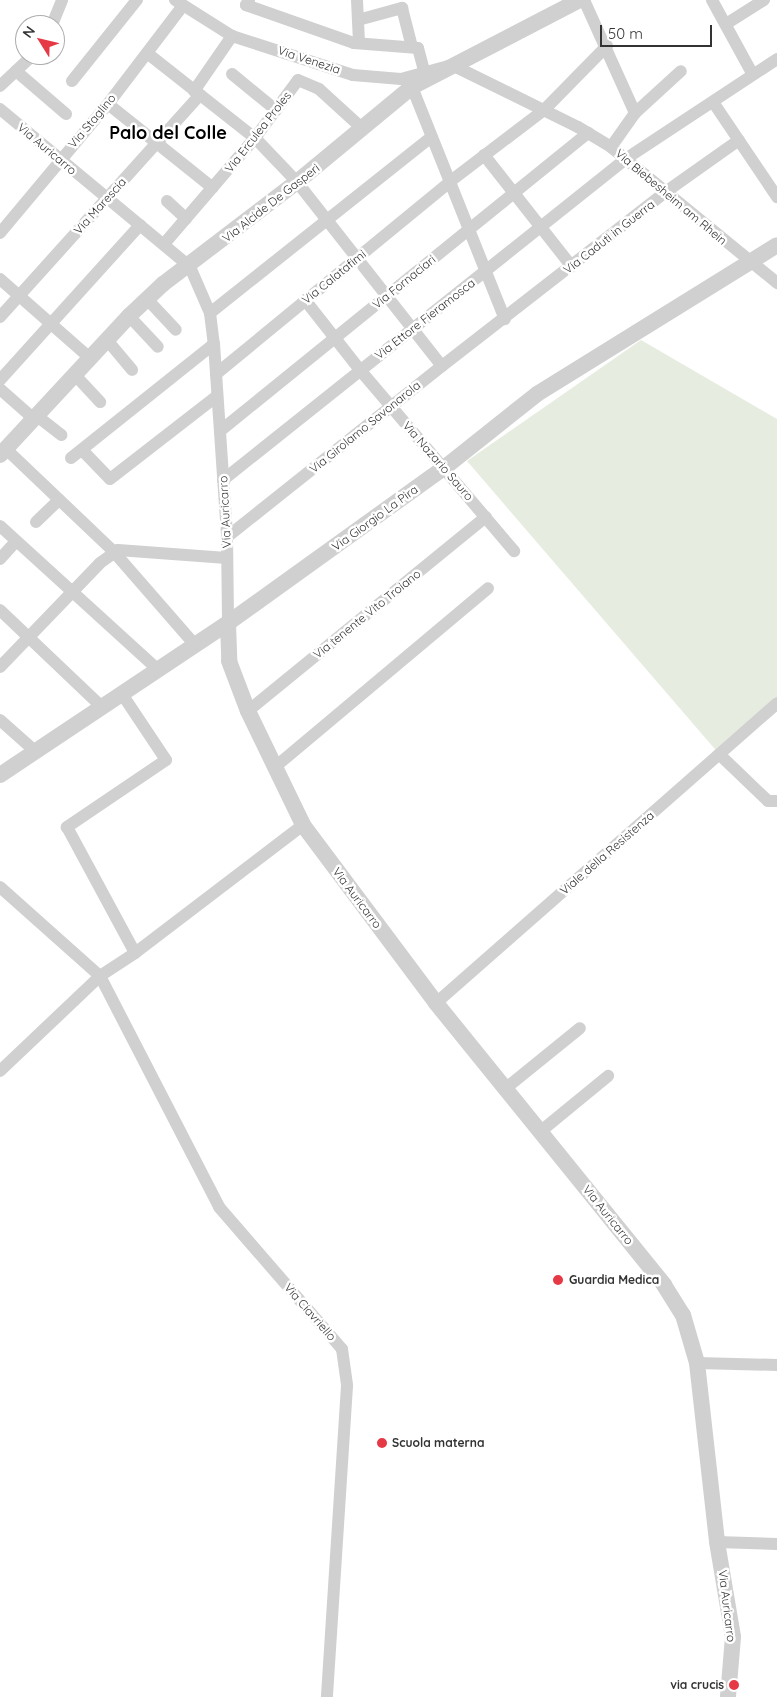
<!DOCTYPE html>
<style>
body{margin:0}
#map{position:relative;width:777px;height:1697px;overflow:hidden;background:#fff;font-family:Quicksand,sans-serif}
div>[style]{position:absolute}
.green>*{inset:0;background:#e6ecdf}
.minor>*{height:12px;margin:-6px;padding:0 6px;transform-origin:6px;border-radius:6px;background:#d0d0d0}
.tertiary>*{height:16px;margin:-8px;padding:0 8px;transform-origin:8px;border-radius:8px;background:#d0d0d0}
.dots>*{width:14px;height:14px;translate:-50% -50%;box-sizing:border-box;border:2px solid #fff;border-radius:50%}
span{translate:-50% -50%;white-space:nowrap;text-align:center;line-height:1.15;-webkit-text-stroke:5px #fff;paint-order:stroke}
.street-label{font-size:12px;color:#333}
.poi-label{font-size:12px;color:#333;font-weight:700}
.left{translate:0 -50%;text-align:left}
.right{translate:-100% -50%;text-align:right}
.district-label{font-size:18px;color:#000;font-weight:700}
.north{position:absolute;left:15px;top:15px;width:50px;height:50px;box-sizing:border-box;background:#fff;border:1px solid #adadad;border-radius:50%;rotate:306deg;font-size:14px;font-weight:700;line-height:20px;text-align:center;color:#333}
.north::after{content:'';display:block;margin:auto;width:18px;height:22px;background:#e63946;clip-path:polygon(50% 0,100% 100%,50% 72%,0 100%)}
.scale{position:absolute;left:600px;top:25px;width:112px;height:22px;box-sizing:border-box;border:2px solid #333;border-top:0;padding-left:6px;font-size:15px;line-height:18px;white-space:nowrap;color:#333;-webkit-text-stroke:4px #fff;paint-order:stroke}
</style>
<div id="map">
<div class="green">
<i style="clip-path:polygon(641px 340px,777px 419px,777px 701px,720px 755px,467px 461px)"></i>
</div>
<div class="minor">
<i style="left:175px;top:0;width:67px;rotate:32.3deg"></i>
<i style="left:232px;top:36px;width:127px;rotate:17.9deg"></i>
<i style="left:353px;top:75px;width:48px;rotate:4.8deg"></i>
<i style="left:401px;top:79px;width:53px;rotate:-15.4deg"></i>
<i style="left:452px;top:65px;width:140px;rotate:26.2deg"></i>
<i style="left:578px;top:127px;width:39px;rotate:31deg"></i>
<i style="left:611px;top:147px;width:215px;rotate:39.3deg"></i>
<i style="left:249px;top:0;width:6px;rotate:121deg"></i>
<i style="left:246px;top:5px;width:114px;rotate:19.4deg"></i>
<i style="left:354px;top:43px;width:64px;rotate:4.5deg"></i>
<i style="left:418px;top:48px;width:24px;rotate:75deg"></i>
<i style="left:357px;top:0;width:43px;rotate:87.3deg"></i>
<i style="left:584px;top:0;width:124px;rotate:65.7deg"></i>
<i style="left:712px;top:0;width:85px;rotate:61.3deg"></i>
<i style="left:358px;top:20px;width:46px;rotate:-15.3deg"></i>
<i style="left:402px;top:8px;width:40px;rotate:75.6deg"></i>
<i style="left:726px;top:24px;width:45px;rotate:-32.3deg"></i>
<i style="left:52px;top:25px;width:27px;rotate:-68deg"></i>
<i style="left:147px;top:53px;width:137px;rotate:38.2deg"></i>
<i style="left:255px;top:138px;width:61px;rotate:46.3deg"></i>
<i style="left:297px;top:182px;width:234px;rotate:51.8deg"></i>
<i style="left:16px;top:71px;width:66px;rotate:40.7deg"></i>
<i style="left:232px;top:74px;width:57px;rotate:39.3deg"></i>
<i style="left:72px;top:81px;width:104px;rotate:-51.3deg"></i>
<i style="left:0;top:86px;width:45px;rotate:-43.2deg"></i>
<i style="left:412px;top:87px;width:250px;rotate:68.2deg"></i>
<i style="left:194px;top:91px;width:67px;rotate:-55.4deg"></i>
<i style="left:713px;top:102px;width:115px;rotate:56deg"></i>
<i style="left:108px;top:104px;width:134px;rotate:38.7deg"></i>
<i style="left:0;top:109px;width:247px;rotate:39.7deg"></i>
<i style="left:190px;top:267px;width:50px;rotate:66.5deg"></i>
<i style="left:210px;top:313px;width:31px;rotate:83deg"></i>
<i style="left:214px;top:344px;width:193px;rotate:86.1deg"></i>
<i style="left:227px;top:537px;width:86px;rotate:89.3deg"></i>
<i style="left:611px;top:147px;width:42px;rotate:-54.8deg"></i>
<i style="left:635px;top:113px;width:62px;rotate:-42.4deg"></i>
<i style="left:484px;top:155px;width:142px;rotate:51.8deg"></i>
<i style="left:167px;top:201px;width:26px;rotate:43deg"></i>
<i style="left:0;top:233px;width:168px;rotate:-50.1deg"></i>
<i style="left:108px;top:104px;width:122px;rotate:-52.7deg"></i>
<i style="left:164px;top:244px;width:140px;rotate:-49.4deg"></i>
<i style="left:255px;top:138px;width:72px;rotate:-53.4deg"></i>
<i style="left:298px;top:80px;width:23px;rotate:23deg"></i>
<i style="left:319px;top:89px;width:59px;rotate:42.3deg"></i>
<i style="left:0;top:279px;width:120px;rotate:41.3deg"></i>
<i style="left:147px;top:299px;width:42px;rotate:46.9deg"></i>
<i style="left:305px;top:300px;width:89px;rotate:51.8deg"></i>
<i style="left:360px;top:370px;width:238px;rotate:49.6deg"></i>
<i style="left:210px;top:313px;width:283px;rotate:-38.5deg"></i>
<i style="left:129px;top:316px;width:42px;rotate:46.9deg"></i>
<i style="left:0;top:317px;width:299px;rotate:-48deg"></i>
<i style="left:107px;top:340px;width:39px;rotate:50deg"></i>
<i style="left:216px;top:374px;width:306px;rotate:-39.4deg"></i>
<i style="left:452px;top:180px;width:116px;rotate:-37.3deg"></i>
<i style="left:544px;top:110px;width:90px;rotate:-45.5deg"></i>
<i style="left:75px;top:375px;width:37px;rotate:47deg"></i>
<i style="left:0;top:380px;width:209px;rotate:-47.9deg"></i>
<i style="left:0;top:389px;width:45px;rotate:41.4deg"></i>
<i style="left:37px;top:416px;width:31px;rotate:38deg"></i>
<i style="left:220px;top:431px;width:474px;rotate:-39deg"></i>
<i style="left:6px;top:449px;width:149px;rotate:43.6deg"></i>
<i style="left:114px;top:552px;width:123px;rotate:48.9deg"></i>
<i style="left:82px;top:450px;width:40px;rotate:46deg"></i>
<i style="left:110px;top:479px;width:135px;rotate:-37.8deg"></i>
<i style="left:71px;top:458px;width:183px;rotate:-38.6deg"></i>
<i style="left:223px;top:480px;width:517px;rotate:-38.56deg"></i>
<i style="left:627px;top:158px;width:180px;rotate:-33.4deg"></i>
<i style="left:36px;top:522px;width:32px;rotate:-44deg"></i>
<i style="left:0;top:526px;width:212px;rotate:42.3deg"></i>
<i style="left:227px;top:537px;width:275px;rotate:-38.5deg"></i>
<i style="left:442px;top:366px;width:285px;rotate:-37.9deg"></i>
<i style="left:667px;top:191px;width:88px;rotate:-35.3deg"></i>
<i style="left:0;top:559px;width:24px;rotate:-48deg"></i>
<i style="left:0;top:610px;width:142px;rotate:43.6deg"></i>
<i style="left:0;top:667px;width:144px;rotate:-46.1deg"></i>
<i style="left:100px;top:563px;width:22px;rotate:-36deg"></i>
<i style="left:118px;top:550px;width:109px;rotate:4.2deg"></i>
<i style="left:122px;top:694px;width:79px;rotate:56.3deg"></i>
<i style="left:166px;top:760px;width:120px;rotate:145.9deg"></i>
<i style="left:67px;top:827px;width:143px;rotate:61.6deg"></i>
<i style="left:248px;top:711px;width:307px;rotate:-39.2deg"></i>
<i style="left:0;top:720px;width:47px;rotate:41.5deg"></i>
<i style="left:720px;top:755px;width:66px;rotate:43.8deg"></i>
<i style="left:768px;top:801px;width:9px"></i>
<i style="left:275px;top:767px;width:278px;rotate:-40deg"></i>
<i style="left:0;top:887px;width:134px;rotate:41.7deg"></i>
<i style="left:100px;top:976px;width:260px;rotate:62.7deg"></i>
<i style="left:219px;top:1207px;width:188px;rotate:49.1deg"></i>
<i style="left:342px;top:1349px;width:37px;rotate:82deg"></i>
<i style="left:347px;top:1386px;width:312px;rotate:93.7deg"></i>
<i style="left:436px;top:1003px;width:454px;rotate:-41.3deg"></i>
<i style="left:0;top:1071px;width:138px;rotate:-43.5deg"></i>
<i style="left:100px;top:976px;width:42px;rotate:-33.3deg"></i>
<i style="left:135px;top:953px;width:211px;rotate:-37.3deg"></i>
<i style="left:506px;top:1088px;width:95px;rotate:-39deg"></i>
<i style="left:541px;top:1131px;width:87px;rotate:-39.4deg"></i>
<i style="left:697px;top:1363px;width:80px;rotate:1.4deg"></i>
<i style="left:717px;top:1542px;width:60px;rotate:1.9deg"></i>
</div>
<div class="tertiary">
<i style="left:0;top:455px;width:190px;rotate:-47.1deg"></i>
<i style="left:129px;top:316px;width:47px;rotate:-43.3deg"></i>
<i style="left:163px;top:284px;width:168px;rotate:-37.3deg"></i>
<i style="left:297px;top:182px;width:149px;rotate:-39.6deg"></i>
<i style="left:412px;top:87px;width:189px;rotate:-27.4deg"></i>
<i style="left:228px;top:623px;width:38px;rotate:88deg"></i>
<i style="left:229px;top:661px;width:53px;rotate:69.2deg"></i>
<i style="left:248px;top:711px;width:127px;rotate:64.2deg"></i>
<i style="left:303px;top:825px;width:222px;rotate:53.2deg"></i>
<i style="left:436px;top:1003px;width:363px;rotate:51deg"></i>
<i style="left:664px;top:1285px;width:36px;rotate:58deg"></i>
<i style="left:683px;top:1315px;width:50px;rotate:73.7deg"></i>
<i style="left:697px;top:1363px;width:180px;rotate:83.6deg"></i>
<i style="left:717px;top:1542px;width:96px;rotate:80.4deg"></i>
<i style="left:733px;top:1637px;width:60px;rotate:94.8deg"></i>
<i style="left:0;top:775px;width:274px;rotate:-33.7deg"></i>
<i style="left:228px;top:623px;width:266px;rotate:-35.7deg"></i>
<i style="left:444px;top:468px;width:119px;rotate:-38.5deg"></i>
<i style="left:537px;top:394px;width:282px;rotate:-31.8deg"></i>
</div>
<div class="dots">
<i style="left:558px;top:1280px;background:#e63946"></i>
<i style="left:382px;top:1443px;background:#e63946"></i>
<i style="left:734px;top:1685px;background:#e63946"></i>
</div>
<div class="street-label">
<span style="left:309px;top:60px;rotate:18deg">Via Venezia</span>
<span style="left:92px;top:121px;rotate:-50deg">Via Staglino</span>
<span style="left:258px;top:132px;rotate:-52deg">Via Erculea Proles</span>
<span style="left:47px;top:149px;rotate:40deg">Via Auricarro</span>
<span style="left:671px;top:197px;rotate:40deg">Via Biebesheim am Rhein</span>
<span style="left:271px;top:203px;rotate:-38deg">Via Alcide De Gasperi</span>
<span style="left:100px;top:206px;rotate:-48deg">Via Marescia</span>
<span style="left:609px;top:237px;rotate:-38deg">Via Caduti in Guerra</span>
<span style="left:334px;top:277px;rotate:-39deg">Via Calatafimi</span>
<span style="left:404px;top:282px;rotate:-39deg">Via Fornaciari</span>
<span style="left:425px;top:319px;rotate:-38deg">Via Ettore Fieramosca</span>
<span style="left:365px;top:427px;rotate:-39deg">Via Girolamo Savonarola</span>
<span style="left:438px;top:461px;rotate:49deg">Via Nazario Sauro</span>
<span style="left:225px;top:512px;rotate:-93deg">Via Auricarro</span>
<span style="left:375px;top:518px;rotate:-36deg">Via Giorgio La Pira</span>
<span style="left:367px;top:614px;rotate:-39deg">Via tenente Vito Troiano</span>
<span style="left:607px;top:853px;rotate:-41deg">Viale della Resistenza</span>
<span style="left:357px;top:898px;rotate:53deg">Via Auricarro</span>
<span style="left:608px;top:1215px;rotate:51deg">Via Auricarro</span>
<span style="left:310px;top:1312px;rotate:49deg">Via Ciavriello</span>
<span style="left:727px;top:1606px;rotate:83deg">Via Auricarro</span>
</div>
<div class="poi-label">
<span class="left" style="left:569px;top:1280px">Guardia Medica</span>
<span class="left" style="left:392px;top:1443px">Scuola materna</span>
<span class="right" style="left:724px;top:1685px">via crucis</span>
</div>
<div class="district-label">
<span style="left:168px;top:133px">Palo del Colle</span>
</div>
<div class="north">N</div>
<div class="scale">50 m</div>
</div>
